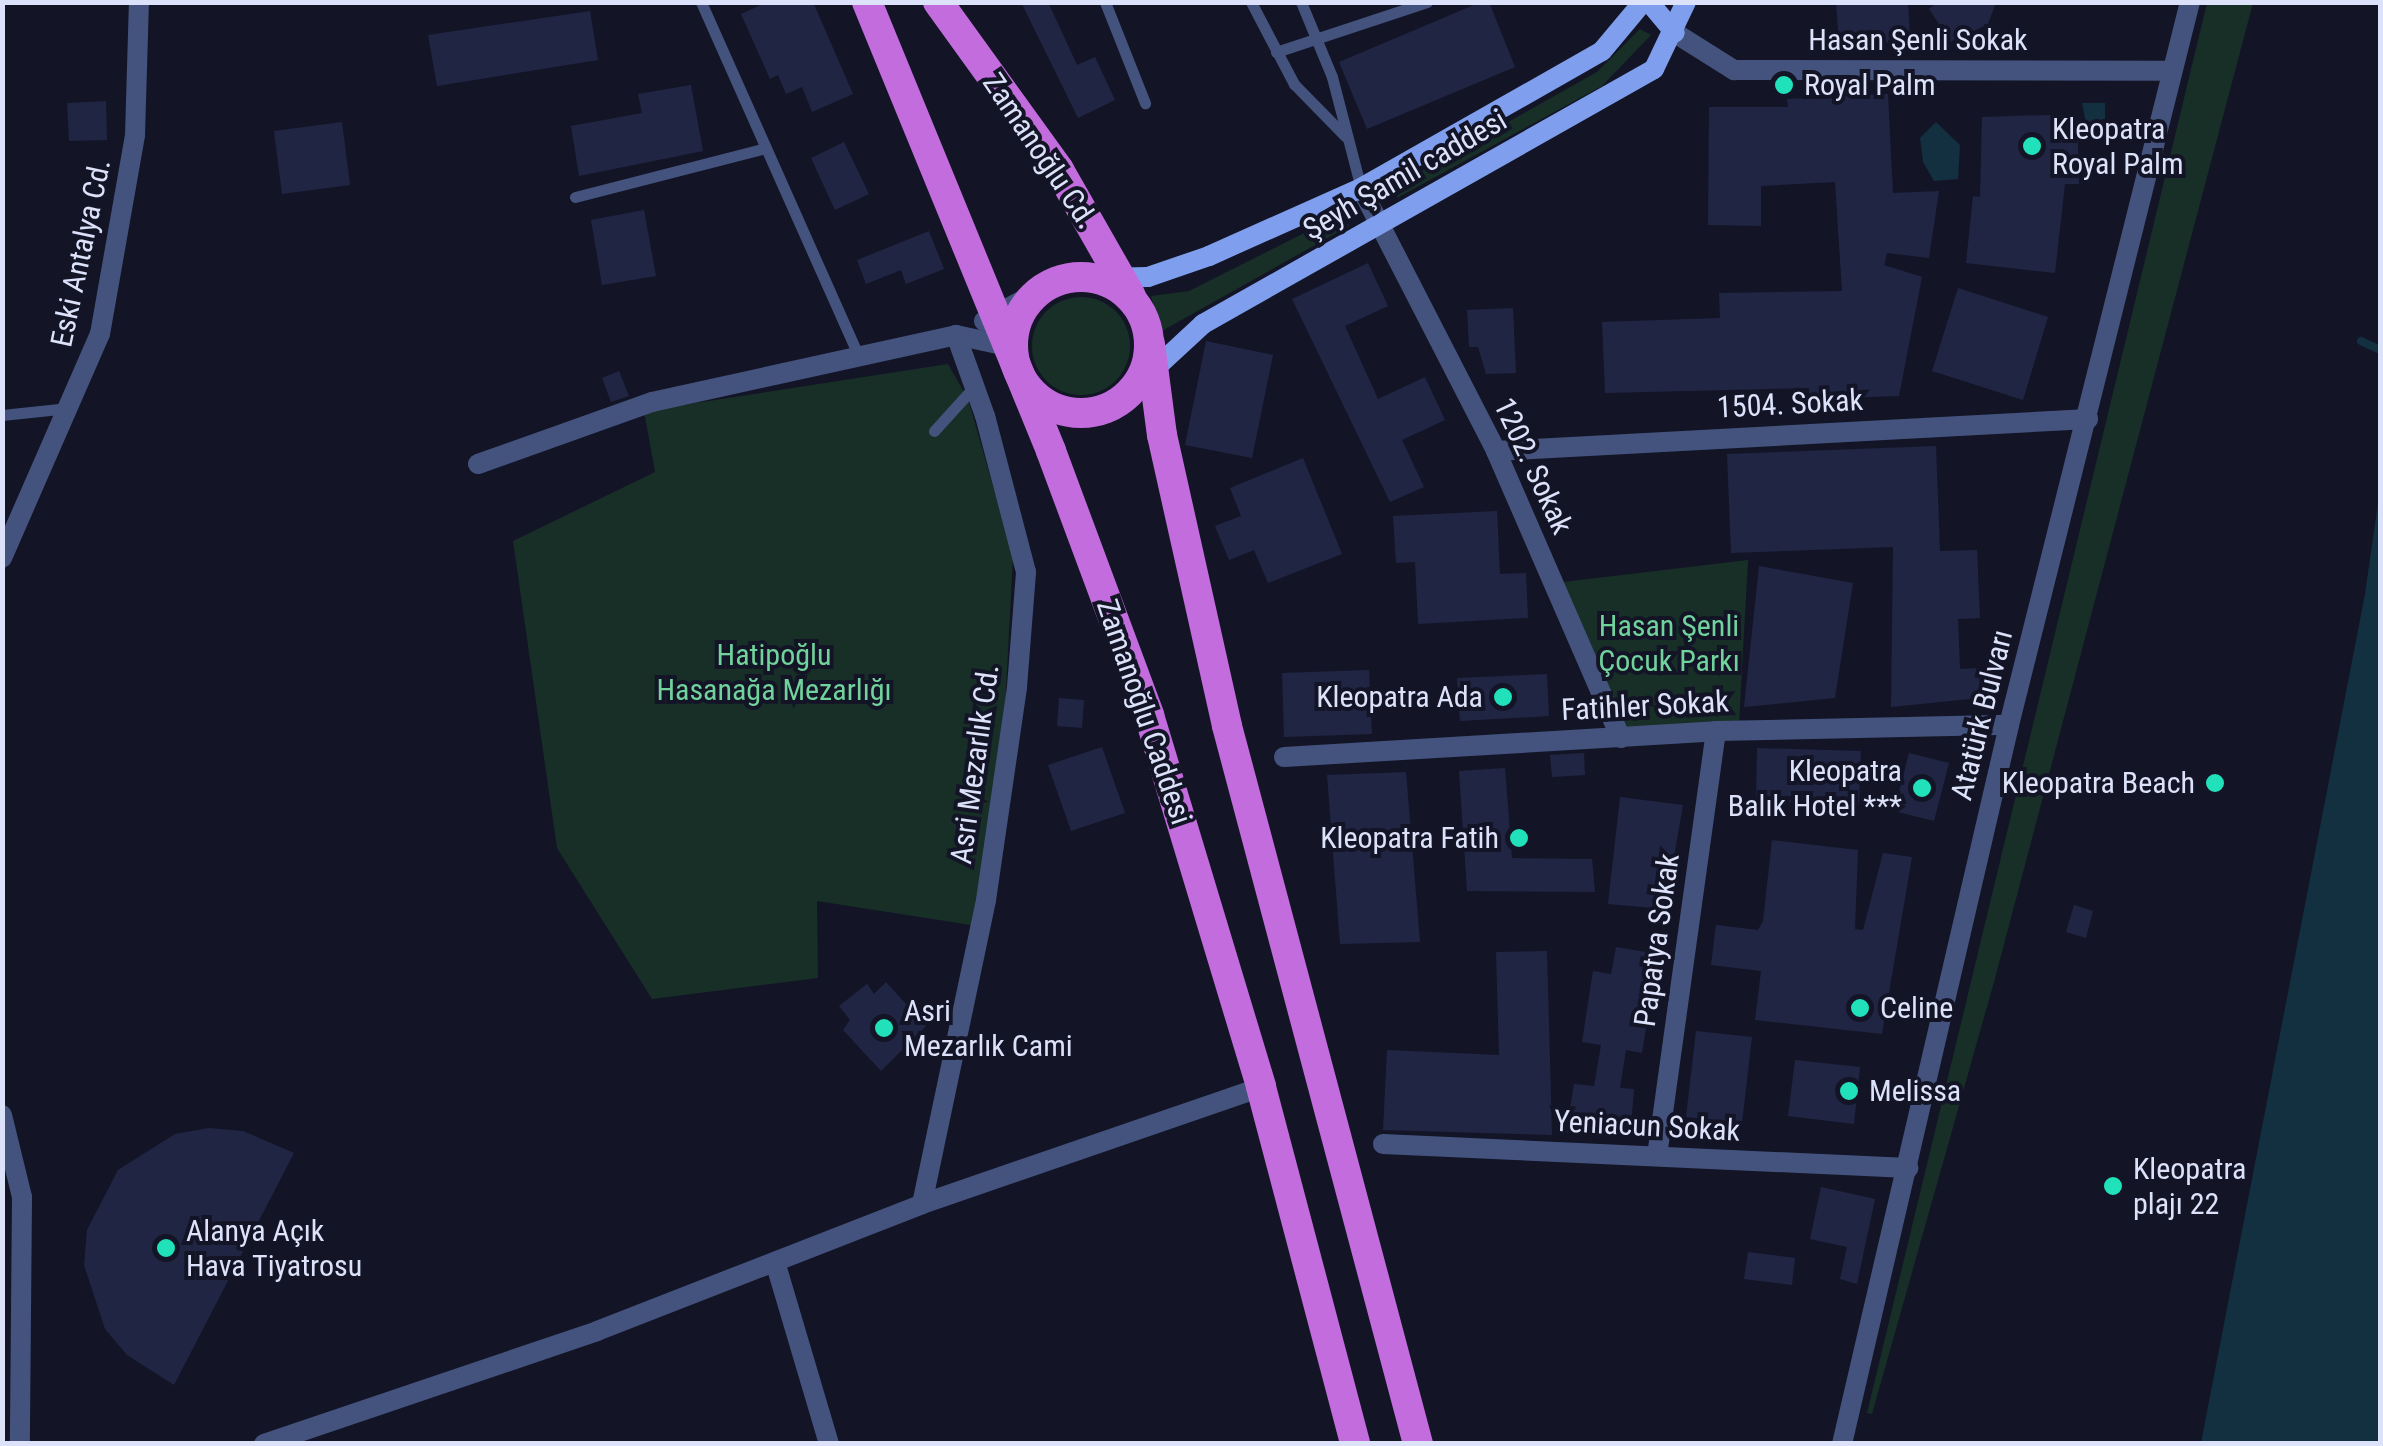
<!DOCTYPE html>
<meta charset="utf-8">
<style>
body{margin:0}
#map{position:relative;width:2383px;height:1446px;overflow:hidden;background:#131526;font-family:"Roboto Condensed",sans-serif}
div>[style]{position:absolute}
.green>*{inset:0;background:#172f27}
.round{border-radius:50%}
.water>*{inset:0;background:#123040}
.stream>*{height:8px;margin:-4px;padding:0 4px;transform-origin:4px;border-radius:4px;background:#123040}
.building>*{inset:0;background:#212544}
.service>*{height:11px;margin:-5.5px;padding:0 5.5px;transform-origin:5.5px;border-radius:5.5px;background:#44537e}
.minor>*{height:20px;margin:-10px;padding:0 10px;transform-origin:10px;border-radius:10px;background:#44537e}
.tertiary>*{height:20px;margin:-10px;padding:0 10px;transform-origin:10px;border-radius:10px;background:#44537e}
.secondary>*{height:20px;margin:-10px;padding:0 10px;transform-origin:10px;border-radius:10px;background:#7f9eee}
.trunk>*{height:30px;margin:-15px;padding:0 15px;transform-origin:15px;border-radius:15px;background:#c26cdd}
.trunk>.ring{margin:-15px;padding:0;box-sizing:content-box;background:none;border:30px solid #c26cdd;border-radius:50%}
.dots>*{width:28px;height:28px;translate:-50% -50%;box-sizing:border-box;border:5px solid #131526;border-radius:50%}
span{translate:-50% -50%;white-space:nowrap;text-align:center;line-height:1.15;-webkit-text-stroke:8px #131526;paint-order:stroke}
.street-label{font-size:30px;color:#dce2fa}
.poi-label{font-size:30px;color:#dce2fa}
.left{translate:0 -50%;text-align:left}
.right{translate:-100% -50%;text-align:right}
.park-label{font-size:30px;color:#71d29c}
.frame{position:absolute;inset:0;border:5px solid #dce2fa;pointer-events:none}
</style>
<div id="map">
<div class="green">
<i style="clip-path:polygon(2207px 3px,2253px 3px,1994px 982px,1872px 1414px,1867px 1413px)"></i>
<i style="clip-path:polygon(1640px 29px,1651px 35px,1602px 86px,1397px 198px,1398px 184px,1597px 72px)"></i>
<i style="clip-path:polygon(1344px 213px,1349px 226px,1160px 332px,1151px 296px,1189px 291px)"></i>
<i class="round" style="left:1032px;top:297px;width:98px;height:98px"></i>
<i style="clip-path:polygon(948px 364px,968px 399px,1013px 556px,1002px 766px,971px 925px,817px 901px,818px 978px,652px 999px,557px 848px,513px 541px,655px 472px,644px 411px)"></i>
<i style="clip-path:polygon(1748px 560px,1739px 724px,1625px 730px,1563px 582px)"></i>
</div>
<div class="water">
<i style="clip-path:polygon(2082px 103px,2105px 103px,2105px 128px,2087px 128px)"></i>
<i style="clip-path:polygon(1936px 122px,1960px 145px,1958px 179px,1934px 181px,1923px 162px,1920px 138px)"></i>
<i style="clip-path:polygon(2380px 489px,2380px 1443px,2201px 1443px,2365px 594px)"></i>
</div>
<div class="stream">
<i style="left:2361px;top:341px;width:21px;rotate:25deg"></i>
</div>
<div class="building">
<i style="clip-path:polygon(767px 2px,813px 2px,853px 94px,812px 112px,802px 87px,786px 94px,778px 75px,770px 79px,741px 14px)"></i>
<i style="clip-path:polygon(1021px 2px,1048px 2px,1077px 65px,1095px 57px,1115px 100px,1078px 118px)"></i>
<i style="clip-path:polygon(1481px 2px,1489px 2px,1515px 67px,1367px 129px,1339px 62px)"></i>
<i style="clip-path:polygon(1836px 2px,1908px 2px,1910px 41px,1839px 45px)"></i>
<i style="clip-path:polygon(1938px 2px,1996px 2px,1988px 24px,1951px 42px,1929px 9px)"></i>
<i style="clip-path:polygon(590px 11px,598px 60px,437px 86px,428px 35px)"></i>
<i style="clip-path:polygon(691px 85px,703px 151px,579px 176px,571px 126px,642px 113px,638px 94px)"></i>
<i style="clip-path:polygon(1888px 94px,1893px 193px,1939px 191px,1929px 258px,1887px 253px,1884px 265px,1922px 277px,1899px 396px,1809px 399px,1809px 388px,1605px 393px,1602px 322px,1720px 318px,1719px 293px,1842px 291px,1835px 182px,1761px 186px,1761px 226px,1708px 225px,1709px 107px,1788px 107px,1787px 99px)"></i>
<i style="clip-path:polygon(106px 101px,107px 140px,69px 141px,67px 103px)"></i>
<i style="clip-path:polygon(2077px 114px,2079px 184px,2065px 184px,2055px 273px,1966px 263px,1973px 196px,1980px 197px,1982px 117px)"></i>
<i style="clip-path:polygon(342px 122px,350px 185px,282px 194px,274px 131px)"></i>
<i style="clip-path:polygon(844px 142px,869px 194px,835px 210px,811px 158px)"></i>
<i style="clip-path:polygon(644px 210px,656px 276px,602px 285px,591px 220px)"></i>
<i style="clip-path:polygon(929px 231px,944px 269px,906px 284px,901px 270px,866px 284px,857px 260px)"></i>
<i style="clip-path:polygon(1368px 263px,1388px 306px,1345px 326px,1378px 399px,1425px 377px,1445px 420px,1402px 440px,1424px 487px,1390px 502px,1292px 299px)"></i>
<i style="clip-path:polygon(1958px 288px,2048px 317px,2023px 400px,1932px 371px)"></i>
<i style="clip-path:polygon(1513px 308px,1516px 373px,1486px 374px,1478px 347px,1469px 347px,1467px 310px)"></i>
<i style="clip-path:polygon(1206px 341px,1273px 355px,1252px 458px,1185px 445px)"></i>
<i style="clip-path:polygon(619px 371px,629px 396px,611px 402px,602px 378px)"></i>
<i style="clip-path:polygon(1936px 446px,1940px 551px,1977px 550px,1980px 618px,1958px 619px,1960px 669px,1979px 668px,1980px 698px,1891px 707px,1893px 547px,1731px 553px,1727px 454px)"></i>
<i style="clip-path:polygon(1303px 458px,1342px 554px,1268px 583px,1254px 550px,1229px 560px,1215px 526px,1241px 516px,1230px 488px)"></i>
<i style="clip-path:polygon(1497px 511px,1500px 574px,1526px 573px,1528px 618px,1418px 624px,1415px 562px,1396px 563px,1393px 516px)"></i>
<i style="clip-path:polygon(1759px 566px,1853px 583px,1835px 698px,1744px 707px)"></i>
<i style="clip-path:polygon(1369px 670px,1372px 734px,1284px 737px,1282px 673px)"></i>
<i style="clip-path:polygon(1547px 674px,1549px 716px,1460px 721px,1457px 678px)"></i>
<i style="clip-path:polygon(1059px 698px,1084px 700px,1082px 728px,1057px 726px)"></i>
<i style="clip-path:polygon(1102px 747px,1125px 813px,1071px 831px,1048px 765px)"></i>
<i style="clip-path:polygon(1757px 748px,1861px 751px,1859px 805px,1756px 801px)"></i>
<i style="clip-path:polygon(1584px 753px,1585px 775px,1552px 777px,1550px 755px)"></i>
<i style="clip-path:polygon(1909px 753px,1949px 763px,1934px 821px,1894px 811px)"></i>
<i style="clip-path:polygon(1505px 768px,1512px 858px,1592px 859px,1595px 892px,1467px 891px,1459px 771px)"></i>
<i style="clip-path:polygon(1406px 772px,1420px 942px,1340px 944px,1327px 775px)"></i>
<i style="clip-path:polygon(1620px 797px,1683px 805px,1665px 909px,1608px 904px)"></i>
<i style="clip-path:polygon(1772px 840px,1858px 850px,1855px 929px,1863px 930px,1883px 853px,1912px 857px,1882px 1034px,1755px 1020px,1761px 971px,1711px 965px,1716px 925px,1758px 930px,1763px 921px)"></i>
<i style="clip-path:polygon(2074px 905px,2093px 911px,2086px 938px,2066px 932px)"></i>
<i style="clip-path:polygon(1616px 947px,1658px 954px,1642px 1053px,1626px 1050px,1620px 1088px,1634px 1089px,1630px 1138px,1566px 1133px,1574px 1084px,1594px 1086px,1601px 1045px,1582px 1042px,1593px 971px,1611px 974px)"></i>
<i style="clip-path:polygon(1547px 951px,1552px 1135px,1383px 1130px,1387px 1050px,1499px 1055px,1496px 952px)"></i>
<i style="clip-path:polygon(886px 982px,926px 1026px,881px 1071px,843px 1030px,850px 1020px,839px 1006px,867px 984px,874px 994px)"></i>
<i style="clip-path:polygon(1696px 1031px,1752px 1037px,1742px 1123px,1686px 1117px)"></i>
<i style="clip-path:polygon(1795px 1060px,1860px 1067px,1854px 1124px,1788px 1116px)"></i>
<i style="clip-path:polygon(209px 1128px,243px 1131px,294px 1153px,174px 1385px,127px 1355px,105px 1329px,84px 1265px,87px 1230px,118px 1170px,175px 1134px)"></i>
<i style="clip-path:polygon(1821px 1187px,1875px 1199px,1857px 1284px,1840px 1279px,1847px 1247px,1810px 1239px)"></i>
<i style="clip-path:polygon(1748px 1252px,1795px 1258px,1792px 1285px,1744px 1279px)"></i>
</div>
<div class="service">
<i style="left:701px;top:2px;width:389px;rotate:66deg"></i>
<i style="left:1105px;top:2px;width:109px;rotate:68.4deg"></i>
<i style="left:1251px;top:2px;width:93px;rotate:62.3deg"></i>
<i style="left:1294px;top:84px;width:73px;rotate:45.6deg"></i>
<i style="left:1301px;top:2px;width:81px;rotate:67.5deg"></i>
<i style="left:1332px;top:77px;width:115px;rotate:75.4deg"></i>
<i style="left:1276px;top:52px;width:159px;rotate:-18.3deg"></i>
<i style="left:575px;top:197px;width:197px;rotate:-14.4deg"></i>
<i style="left:2px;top:415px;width:67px;rotate:-6deg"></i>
<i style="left:934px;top:431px;width:58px;rotate:-47.8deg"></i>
</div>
<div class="minor">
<i style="left:1675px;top:33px;width:70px;rotate:32.1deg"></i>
<i style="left:1734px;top:70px;width:437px;rotate:0.1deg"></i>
<i style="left:1361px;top:188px;width:296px;rotate:62.8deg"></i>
<i style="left:1496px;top:451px;width:313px;rotate:66.5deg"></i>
<i style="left:984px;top:321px;width:59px;rotate:-28.3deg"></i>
<i style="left:1496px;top:451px;width:593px;rotate:-3.09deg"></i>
<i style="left:478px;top:464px;width:185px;rotate:-19.6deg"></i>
<i style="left:652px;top:402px;width:311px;rotate:-12.4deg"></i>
<i style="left:956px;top:335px;width:52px;rotate:12.2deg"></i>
<i style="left:2px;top:558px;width:244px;rotate:-66.4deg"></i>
<i style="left:100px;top:334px;width:202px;rotate:-80deg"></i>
<i style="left:135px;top:135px;width:133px;rotate:-88.3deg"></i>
<i style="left:1284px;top:757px;width:433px;rotate:-3.4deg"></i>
<i style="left:1716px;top:731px;width:293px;rotate:-1.2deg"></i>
<i style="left:2px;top:1115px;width:84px;rotate:76.3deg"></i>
<i style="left:22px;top:1197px;width:247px;rotate:90.5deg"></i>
<i style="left:1383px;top:1144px;width:526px;rotate:2.62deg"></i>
<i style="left:1657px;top:1156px;width:429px;rotate:-82.1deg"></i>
<i style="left:922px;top:1204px;width:311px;rotate:-78.1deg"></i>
<i style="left:986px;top:900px;width:215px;rotate:-81.7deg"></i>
<i style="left:1017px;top:687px;width:115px;rotate:-85.5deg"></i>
<i style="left:1026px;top:572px;width:161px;rotate:-104.7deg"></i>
<i style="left:985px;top:416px;width:86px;rotate:-109.7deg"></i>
<i style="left:776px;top:1265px;width:187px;rotate:73.5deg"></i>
<i style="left:264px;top:1444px;width:352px;rotate:-18.7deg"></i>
<i style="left:597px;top:1331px;width:349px;rotate:-21.3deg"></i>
<i style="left:922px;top:1204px;width:359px;rotate:-19deg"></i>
</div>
<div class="tertiary">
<i style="left:1842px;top:1444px;width:738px;rotate:-76.92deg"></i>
<i style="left:2009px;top:725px;width:745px;rotate:-75.95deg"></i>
</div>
<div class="secondary">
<i style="left:1649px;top:2px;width:40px;rotate:50deg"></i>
<i style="left:1098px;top:278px;width:50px;rotate:-1.1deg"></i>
<i style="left:1148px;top:277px;width:65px;rotate:-19deg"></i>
<i style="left:1209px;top:256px;width:167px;rotate:-24.1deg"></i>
<i style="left:1361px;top:188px;width:277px;rotate:-29.6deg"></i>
<i style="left:1602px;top:51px;width:64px;rotate:-50.1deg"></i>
<i style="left:1135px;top:387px;width:93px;rotate:-42.8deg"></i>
<i style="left:1203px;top:324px;width:518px;rotate:-29.48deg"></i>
<i style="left:1654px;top:69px;width:74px;rotate:-64.5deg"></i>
</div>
<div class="trunk">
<i style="left:867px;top:2px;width:485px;rotate:67.7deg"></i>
<i style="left:1051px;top:451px;width:282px;rotate:69.6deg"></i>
<i style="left:1149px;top:715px;width:388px;rotate:73.2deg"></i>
<i style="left:1261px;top:1087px;width:369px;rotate:75.2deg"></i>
<i style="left:938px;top:2px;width:207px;rotate:54.2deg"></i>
<i style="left:1059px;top:170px;width:145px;rotate:60.3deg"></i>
<i class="ring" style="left:1013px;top:277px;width:106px;height:106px"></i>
<i style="left:1150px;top:344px;width:92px;rotate:82.5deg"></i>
<i style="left:1162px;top:435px;width:298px;rotate:77.4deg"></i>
<i style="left:1227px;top:726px;width:743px;rotate:75.1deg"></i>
</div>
<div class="dots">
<i style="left:1784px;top:85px;background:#21e1bb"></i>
<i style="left:2032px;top:146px;background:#21e1bb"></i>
<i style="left:1503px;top:697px;background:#21e1bb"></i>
<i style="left:2215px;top:783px;background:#21e1bb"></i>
<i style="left:1922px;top:788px;background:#21e1bb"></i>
<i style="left:1519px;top:838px;background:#21e1bb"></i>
<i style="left:1860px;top:1008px;background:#21e1bb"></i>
<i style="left:884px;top:1028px;background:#21e1bb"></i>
<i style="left:1849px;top:1091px;background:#21e1bb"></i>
<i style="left:2113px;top:1186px;background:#21e1bb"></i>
<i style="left:166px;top:1248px;background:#21e1bb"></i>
</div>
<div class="street-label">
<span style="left:1918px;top:40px">Hasan Şenli Sokak</span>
<span style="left:1040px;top:151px;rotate:56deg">Zamanoğlu Cd.</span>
<span style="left:1405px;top:175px;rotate:-30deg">Şeyh Şamil caddesi</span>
<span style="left:81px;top:253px;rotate:-78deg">Eski Antalya Cd.</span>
<span style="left:1790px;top:404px;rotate:-3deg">1504. Sokak</span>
<span style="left:1533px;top:466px;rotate:65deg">1202. Sokak</span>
<span style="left:1645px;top:706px;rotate:-3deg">Fatihler Sokak</span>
<span style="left:1144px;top:712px;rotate:71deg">Zamanoğlu Caddesi</span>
<span style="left:1982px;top:715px;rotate:-76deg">Atatürk Bulvarı</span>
<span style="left:975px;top:764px;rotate:-82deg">Asri Mezarlık Cd.</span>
<span style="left:1657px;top:940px;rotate:-82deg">Papatya Sokak</span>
<span style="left:1647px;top:1126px;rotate:3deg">Yeniacun Sokak</span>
</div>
<div class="poi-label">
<span class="left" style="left:1804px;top:85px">Royal Palm</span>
<span class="left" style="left:2052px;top:146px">Kleopatra<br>Royal Palm</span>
<span class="right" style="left:1483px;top:697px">Kleopatra Ada</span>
<span class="right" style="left:1902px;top:788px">Kleopatra<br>Balık Hotel ***</span>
<span class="right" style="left:2195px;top:783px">Kleopatra Beach</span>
<span class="right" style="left:1499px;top:838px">Kleopatra Fatih</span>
<span class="left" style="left:1880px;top:1008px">Celine</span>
<span class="left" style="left:904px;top:1028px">Asri<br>Mezarlık Cami</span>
<span class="left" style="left:1869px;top:1091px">Melissa</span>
<span class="left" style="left:2133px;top:1186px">Kleopatra<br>plajı 22</span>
<span class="left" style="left:186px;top:1248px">Alanya Açık<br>Hava Tiyatrosu</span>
</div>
<div class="park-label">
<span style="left:1669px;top:643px">Hasan Şenli<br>Çocuk Parkı</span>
<span style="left:774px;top:672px">Hatipoğlu<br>Hasanağa Mezarlığı</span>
</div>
<div class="frame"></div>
</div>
